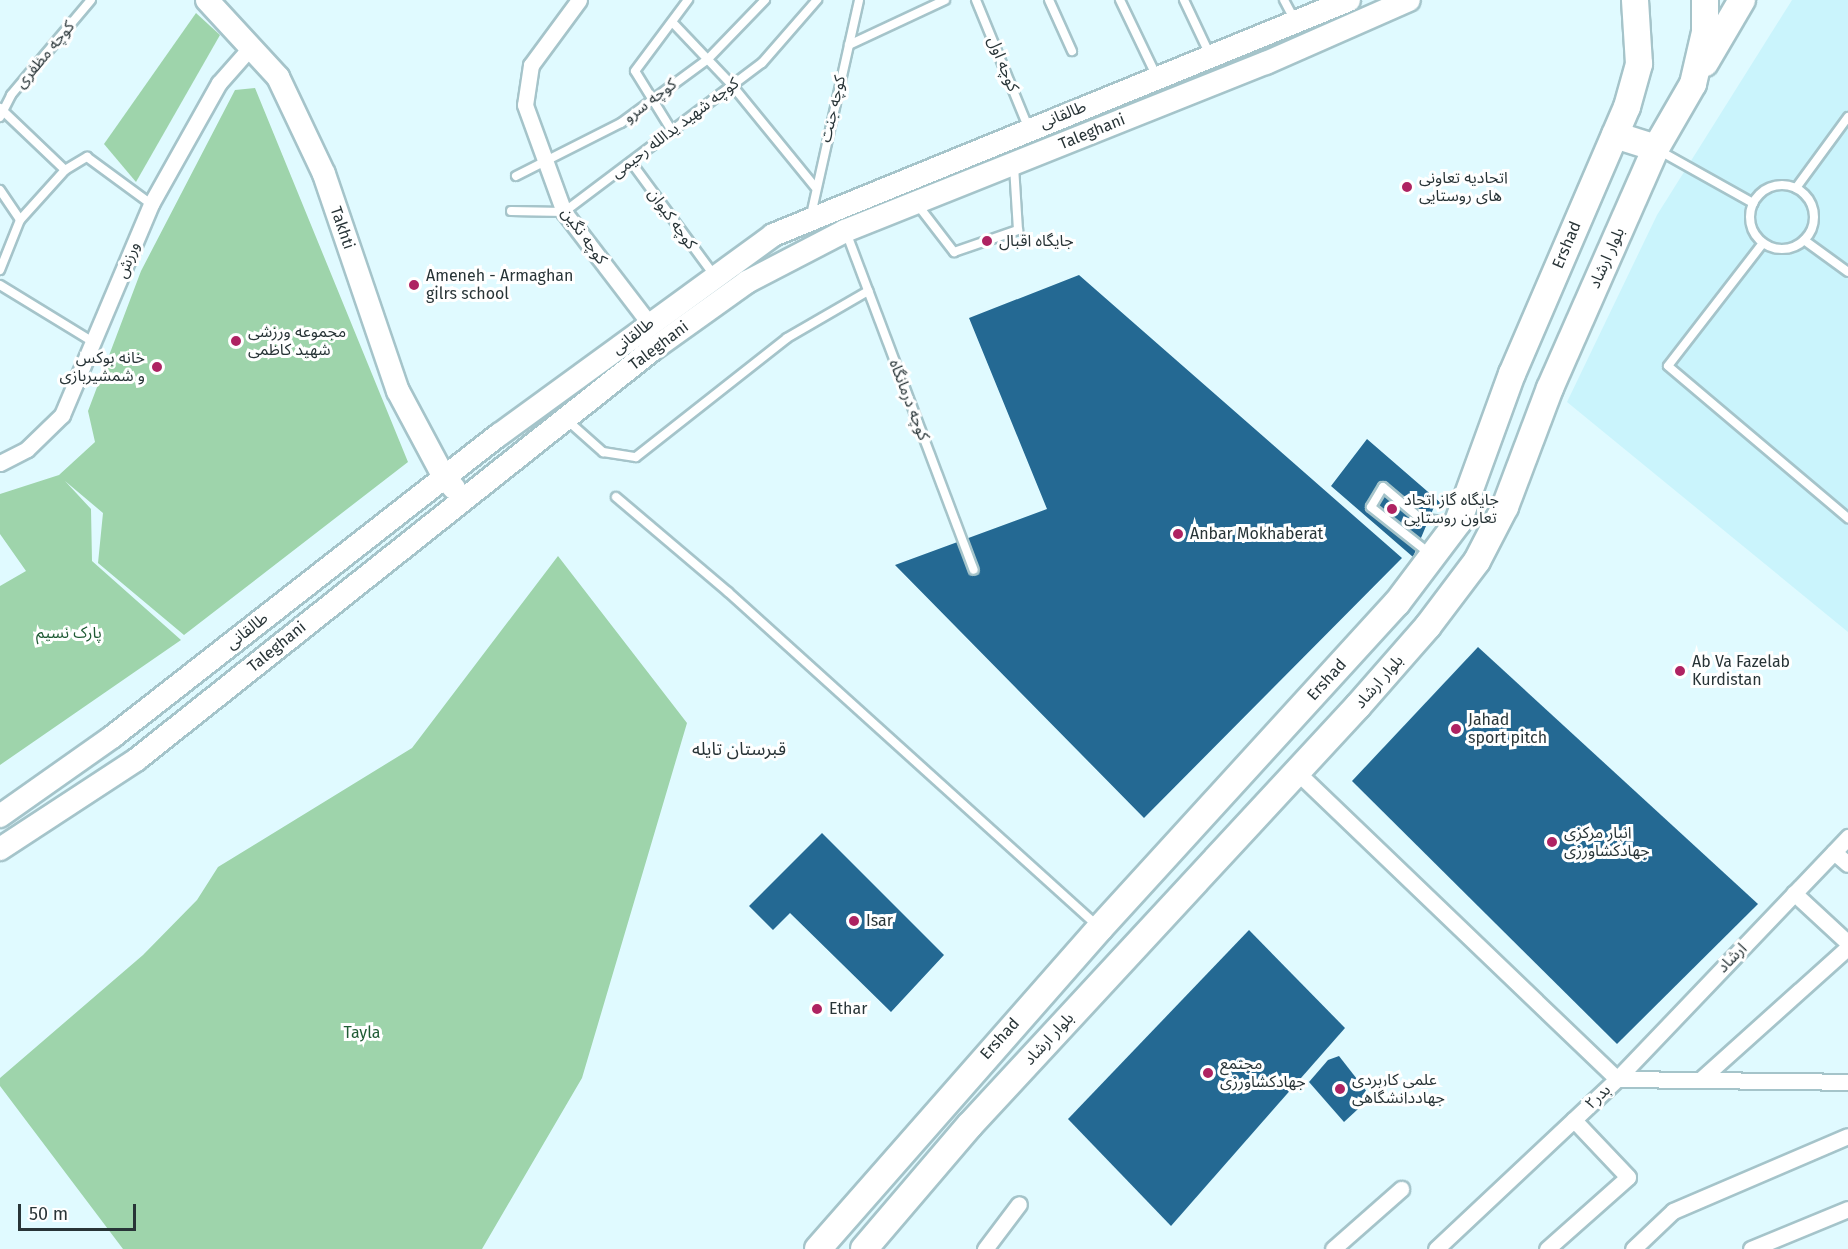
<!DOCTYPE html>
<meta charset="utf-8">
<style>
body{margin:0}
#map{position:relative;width:1848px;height:1249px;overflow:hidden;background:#e0faff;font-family:"Fira Sans","Noto Sans Arabic",sans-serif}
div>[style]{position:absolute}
.built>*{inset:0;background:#caf4fc}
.green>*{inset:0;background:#9ed4ab}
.building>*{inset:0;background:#246993}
.roads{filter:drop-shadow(2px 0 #a5c4ca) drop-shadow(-2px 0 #a5c4ca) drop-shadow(0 2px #a5c4ca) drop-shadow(0 -2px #a5c4ca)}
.lane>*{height:8px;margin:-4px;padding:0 4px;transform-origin:4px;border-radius:4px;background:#fff}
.lane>.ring{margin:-4px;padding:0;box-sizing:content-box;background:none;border:8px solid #fff;border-radius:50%}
.street>*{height:15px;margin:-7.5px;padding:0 7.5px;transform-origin:7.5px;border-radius:7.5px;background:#fff}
.secondary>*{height:22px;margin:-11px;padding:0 11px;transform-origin:11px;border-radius:11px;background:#fff}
.primary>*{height:26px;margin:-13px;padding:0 13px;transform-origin:13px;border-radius:13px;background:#fff}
.dots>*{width:16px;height:16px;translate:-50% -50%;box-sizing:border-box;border:3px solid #fff;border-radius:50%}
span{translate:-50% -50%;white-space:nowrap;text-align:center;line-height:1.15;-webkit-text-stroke:6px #fff;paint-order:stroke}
.street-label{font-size:16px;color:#283437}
.poi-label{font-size:16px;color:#283437}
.left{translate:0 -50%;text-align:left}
.right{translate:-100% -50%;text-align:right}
.park-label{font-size:16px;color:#1f5b34}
.neighbourhood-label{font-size:18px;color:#283437}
.scale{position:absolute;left:18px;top:1204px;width:118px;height:27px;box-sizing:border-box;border:3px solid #283437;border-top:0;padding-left:8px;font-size:18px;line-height:21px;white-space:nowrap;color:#283437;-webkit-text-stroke:4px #fff;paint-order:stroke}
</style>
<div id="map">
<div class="built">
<i style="clip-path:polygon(1792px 0,1848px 0,1848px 632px,1567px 402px,1657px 215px)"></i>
</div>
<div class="green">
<i style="clip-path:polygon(196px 13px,220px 35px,136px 182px,104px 144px)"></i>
<i style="clip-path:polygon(255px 88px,408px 462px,184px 635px,98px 563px,103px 513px,65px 481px,91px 509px,92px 561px,181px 640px,0 765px,0 586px,26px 571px,0 534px,0 494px,59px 475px,95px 442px,88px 411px,141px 271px,235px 90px)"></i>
<i style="clip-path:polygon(558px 556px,687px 723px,582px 1078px,482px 1249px,123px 1249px,0 1086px,0 1078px,143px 955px,197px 900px,218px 867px,412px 748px)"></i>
</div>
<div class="building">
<i style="clip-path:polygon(1079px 275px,1402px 558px,1144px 818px,895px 565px,1047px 509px,969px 318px)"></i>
<i style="clip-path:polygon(1367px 439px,1442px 504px,1434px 507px,1413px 557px,1331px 486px)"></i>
<i style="clip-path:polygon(1478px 647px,1758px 904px,1617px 1044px,1352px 781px)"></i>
<i style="clip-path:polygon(822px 833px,944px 955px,891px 1012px,790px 913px,773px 930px,749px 906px)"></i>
<i style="clip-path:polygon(1249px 930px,1345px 1028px,1171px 1226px,1068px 1119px)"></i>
<i style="clip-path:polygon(1339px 1056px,1371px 1097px,1344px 1122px,1309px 1082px,1328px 1060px)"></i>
</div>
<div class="roads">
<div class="lane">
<i style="left:976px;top:0;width:137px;rotate:67.7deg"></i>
<i style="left:1049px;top:0;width:56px;rotate:65.7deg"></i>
<i style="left:1120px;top:0;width:83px;rotate:64.4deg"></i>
<i style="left:1184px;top:0;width:61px;rotate:64.7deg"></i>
<i style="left:1284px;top:0;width:21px;rotate:62deg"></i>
<i style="left:673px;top:23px;width:84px;rotate:46.4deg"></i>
<i style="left:731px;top:84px;width:133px;rotate:50.8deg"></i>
<i style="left:849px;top:45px;width:106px;rotate:-25.1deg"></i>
<i style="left:0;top:108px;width:90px;rotate:43.6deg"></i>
<i style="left:65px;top:170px;width:26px;rotate:-31deg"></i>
<i style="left:87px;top:157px;width:79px;rotate:36.3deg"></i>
<i style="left:0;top:117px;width:25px;rotate:-63deg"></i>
<i style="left:11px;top:95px;width:124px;rotate:-49.9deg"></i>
<i style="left:672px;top:131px;width:70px;rotate:-121.7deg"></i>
<i style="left:635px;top:71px;width:89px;rotate:-53.3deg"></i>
<i style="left:1660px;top:151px;width:107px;rotate:29.2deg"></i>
<i style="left:631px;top:162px;width:140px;rotate:53.7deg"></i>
<i style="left:516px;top:176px;width:118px;rotate:-26.8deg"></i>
<i style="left:621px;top:123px;width:108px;rotate:-36.3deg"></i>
<i style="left:708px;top:59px;width:82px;rotate:-46deg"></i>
<i class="ring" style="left:1750px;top:185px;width:56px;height:56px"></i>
<i style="left:1796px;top:188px;width:88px;rotate:-53.8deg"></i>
<i style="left:0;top:190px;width:36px;rotate:56deg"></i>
<i style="left:917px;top:204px;width:61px;rotate:52.4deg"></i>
<i style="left:954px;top:252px;width:68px;rotate:-19deg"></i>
<i style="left:1018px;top:230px;width:63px;rotate:-93.6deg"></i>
<i style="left:511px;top:211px;width:53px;rotate:1.1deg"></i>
<i style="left:564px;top:212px;width:248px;rotate:-37deg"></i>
<i style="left:762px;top:63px;width:84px;rotate:-48.9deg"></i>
<i style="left:811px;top:215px;width:220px;rotate:-77.4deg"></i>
<i style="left:846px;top:232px;width:361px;rotate:69.3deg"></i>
<i style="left:1804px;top:240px;width:54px;rotate:36deg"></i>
<i style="left:1763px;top:243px;width:155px;rotate:127.7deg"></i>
<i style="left:1668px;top:366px;width:236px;rotate:40.2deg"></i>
<i style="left:0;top:270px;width:54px;rotate:-68.2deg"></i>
<i style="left:20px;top:220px;width:67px;rotate:-48deg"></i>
<i style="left:0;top:285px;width:109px;rotate:31.5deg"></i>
<i style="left:568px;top:421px;width:47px;rotate:41.5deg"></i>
<i style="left:603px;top:452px;width:33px;rotate:9deg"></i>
<i style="left:636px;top:457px;width:192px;rotate:-38.2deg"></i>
<i style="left:787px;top:338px;width:94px;rotate:-30.1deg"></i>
<i style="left:616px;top:497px;width:147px;rotate:40.3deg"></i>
<i style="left:728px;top:592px;width:496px;rotate:42.1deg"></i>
<i style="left:1429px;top:553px;width:74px;rotate:-141.6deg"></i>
<i style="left:1371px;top:507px;width:23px;rotate:-59deg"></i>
<i style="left:1383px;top:487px;width:50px;rotate:40.1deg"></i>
<i style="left:1421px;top:519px;width:30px;rotate:4deg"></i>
</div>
<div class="street">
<i style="left:579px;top:0;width:81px;rotate:126.4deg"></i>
<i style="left:531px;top:65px;width:40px;rotate:98.5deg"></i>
<i style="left:525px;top:105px;width:114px;rotate:70deg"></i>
<i style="left:564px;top:212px;width:140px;rotate:52.6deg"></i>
<i style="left:0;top:463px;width:30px;rotate:-27deg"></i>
<i style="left:27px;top:449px;width:49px;rotate:-44.2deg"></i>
<i style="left:62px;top:415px;width:229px;rotate:-67.1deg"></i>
<i style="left:151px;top:204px;width:139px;rotate:-60.7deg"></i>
<i style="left:219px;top:83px;width:47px;rotate:-48.5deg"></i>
<i style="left:1298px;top:773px;width:442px;rotate:43.8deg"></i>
<i style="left:1617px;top:1079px;width:335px;rotate:-46.3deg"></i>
<i style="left:1834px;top:852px;width:18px;rotate:41deg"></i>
<i style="left:1794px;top:893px;width:74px;rotate:42.8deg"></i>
<i style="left:1700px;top:1080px;width:199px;rotate:-41.9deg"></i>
<i style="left:985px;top:1249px;width:56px;rotate:-52.9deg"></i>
<i style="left:1333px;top:1249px;width:91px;rotate:-41.4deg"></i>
<i style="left:1436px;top:1249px;width:248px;rotate:-43.2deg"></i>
<i style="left:1617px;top:1079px;width:231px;rotate:0.7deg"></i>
<i style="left:1547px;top:1249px;width:108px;rotate:-41.6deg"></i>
<i style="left:1628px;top:1177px;width:79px;rotate:-133.5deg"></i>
<i style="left:1633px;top:1249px;width:55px;rotate:-43.5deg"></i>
<i style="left:1673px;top:1211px;width:190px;rotate:-23.2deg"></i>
<i style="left:1751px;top:1249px;width:105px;rotate:-22.4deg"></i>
</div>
<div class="secondary">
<i style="left:207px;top:0;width:105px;rotate:47.3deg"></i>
<i style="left:278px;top:77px;width:107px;rotate:64.6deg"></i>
<i style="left:324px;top:174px;width:229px;rotate:71.2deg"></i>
<i style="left:398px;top:391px;width:98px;rotate:61.9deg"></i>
<i style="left:444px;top:477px;width:15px;rotate:48deg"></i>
<i style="left:0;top:816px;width:137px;rotate:-35.2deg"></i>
<i style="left:112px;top:737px;width:491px;rotate:-38deg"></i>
<i style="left:499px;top:435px;width:339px;rotate:-36.1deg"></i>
<i style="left:773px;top:235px;width:622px;rotate:-22.19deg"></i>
<i style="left:0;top:849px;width:163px;rotate:-33.2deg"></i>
<i style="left:136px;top:760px;width:659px;rotate:-38.47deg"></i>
<i style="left:652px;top:350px;width:117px;rotate:-35.6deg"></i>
<i style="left:747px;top:282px;width:110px;rotate:-27.5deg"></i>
<i style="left:845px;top:231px;width:453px;rotate:-21.8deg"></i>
<i style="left:1266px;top:63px;width:156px;rotate:-23.8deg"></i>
</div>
<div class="primary">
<i style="left:1705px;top:63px;width:73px;rotate:-59.6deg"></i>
<i style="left:1615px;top:135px;width:43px;rotate:17.6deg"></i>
<i style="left:818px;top:1249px;width:427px;rotate:-48.7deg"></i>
<i style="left:1100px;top:928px;width:440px;rotate:-47.6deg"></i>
<i style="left:1397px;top:603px;width:101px;rotate:-53deg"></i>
<i style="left:1458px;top:522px;width:158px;rotate:-70deg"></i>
<i style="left:1512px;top:374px;width:291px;rotate:-66.7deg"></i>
<i style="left:1627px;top:107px;width:45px;rotate:-74.4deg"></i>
<i style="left:1639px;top:64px;width:64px;rotate:-93.6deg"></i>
<i style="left:864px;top:1249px;width:163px;rotate:-49.5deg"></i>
<i style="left:970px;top:1125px;width:571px;rotate:-47.2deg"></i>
<i style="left:1358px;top:706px;width:106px;rotate:-48.8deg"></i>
<i style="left:1428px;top:626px;width:81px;rotate:-53deg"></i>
<i style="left:1477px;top:561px;width:61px;rotate:-62.6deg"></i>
<i style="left:1505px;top:507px;width:127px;rotate:-69.3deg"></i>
<i style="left:1550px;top:388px;width:262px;rotate:-66.2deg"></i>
<i style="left:1656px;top:148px;width:74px;rotate:-60deg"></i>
<i style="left:1693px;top:84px;width:53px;rotate:-77deg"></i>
<i style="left:1705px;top:32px;width:32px;rotate:-90deg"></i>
</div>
</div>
<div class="dots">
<i style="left:1407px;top:187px;background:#ae2362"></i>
<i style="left:987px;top:241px;background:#ae2362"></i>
<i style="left:414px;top:285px;background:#ae2362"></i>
<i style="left:236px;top:341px;background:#ae2362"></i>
<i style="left:157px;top:367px;background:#ae2362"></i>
<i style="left:1392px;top:509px;background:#ae2362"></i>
<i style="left:1178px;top:534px;background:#ae2362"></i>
<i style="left:1680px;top:671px;background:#ae2362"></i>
<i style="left:1456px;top:729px;background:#ae2362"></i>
<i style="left:1552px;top:842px;background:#ae2362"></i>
<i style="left:854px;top:921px;background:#ae2362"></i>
<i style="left:817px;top:1009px;background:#ae2362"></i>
<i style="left:1208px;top:1073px;background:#ae2362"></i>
<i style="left:1340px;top:1089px;background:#ae2362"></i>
</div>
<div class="street-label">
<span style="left:45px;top:55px;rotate:-50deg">کوچه مظفری</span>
<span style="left:1003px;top:64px;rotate:68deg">کوچه اول</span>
<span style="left:650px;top:101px;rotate:-37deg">کوچه سرو</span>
<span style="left:833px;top:109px;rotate:-77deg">کوچه جنت</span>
<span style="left:1063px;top:115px;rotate:-22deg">طالقانی</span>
<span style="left:675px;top:128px;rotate:-37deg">کوچه شهید یدالله رحیمی</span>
<span style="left:1092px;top:132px;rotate:-22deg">Taleghani</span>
<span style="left:672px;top:219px;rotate:54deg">کوچه کیوان</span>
<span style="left:342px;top:228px;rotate:71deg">Takhti</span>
<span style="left:584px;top:236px;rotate:54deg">کوچه نگین</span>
<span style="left:1567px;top:245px;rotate:-67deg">Ershad</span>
<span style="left:1607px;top:258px;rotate:-66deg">بلوار ارشاد</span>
<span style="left:128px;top:260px;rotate:-68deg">ورزش</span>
<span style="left:633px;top:336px;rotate:-38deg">طالقانی</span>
<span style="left:659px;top:346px;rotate:-37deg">Taleghani</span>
<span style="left:909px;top:400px;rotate:69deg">کوچه درمانگاه</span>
<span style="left:247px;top:631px;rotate:-38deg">طالقانی</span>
<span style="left:277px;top:647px;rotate:-39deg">Taleghani</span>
<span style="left:1327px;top:680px;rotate:-48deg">Ershad</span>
<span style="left:1379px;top:682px;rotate:-49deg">بلوار ارشاد</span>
<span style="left:1732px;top:958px;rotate:-46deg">ارشاد</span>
<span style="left:1000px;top:1039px;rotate:-48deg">Ershad</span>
<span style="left:1049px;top:1039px;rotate:-47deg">بلوار ارشاد</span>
<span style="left:1598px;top:1097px;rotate:-43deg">بدر۲</span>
</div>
<div class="poi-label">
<span class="left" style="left:1419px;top:187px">اتحادیه تعاونی<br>های روستایی</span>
<span class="left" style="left:999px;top:241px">جایگاه اقبال</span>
<span class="left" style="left:426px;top:285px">Ameneh - Armaghan<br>gilrs school</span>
<span class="left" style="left:248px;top:341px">مجموعه ورزشی<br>شهید کاظمی</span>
<span class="right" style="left:145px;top:367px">خانه بوکس<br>و شمشیربازی</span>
<span class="left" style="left:1404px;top:509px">جایگاه گاز اتحاد<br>تعاون روستایی</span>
<span class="left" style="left:1190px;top:534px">Anbar Mokhaberat</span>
<span class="left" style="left:1692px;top:671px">Ab Va Fazelab<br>Kurdistan</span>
<span class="left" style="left:1468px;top:729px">Jahad<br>sport pitch</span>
<span class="left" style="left:1564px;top:842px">انبار مرکزی<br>جهادکشاورزی</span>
<span class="left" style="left:866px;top:921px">Isar</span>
<span class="left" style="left:829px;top:1009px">Ethar</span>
<span class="left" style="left:1220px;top:1073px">مجتمع<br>جهادکشاورزی</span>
<span class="left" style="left:1352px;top:1089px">علمی کاربردی<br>جهاددانشگاهی</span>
</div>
<div class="park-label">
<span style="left:69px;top:633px">پارک نسیم</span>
<span style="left:362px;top:1033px">Tayla</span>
</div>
<div class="neighbourhood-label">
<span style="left:739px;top:749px">قبرستان تایله</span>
</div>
<div class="scale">50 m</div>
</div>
